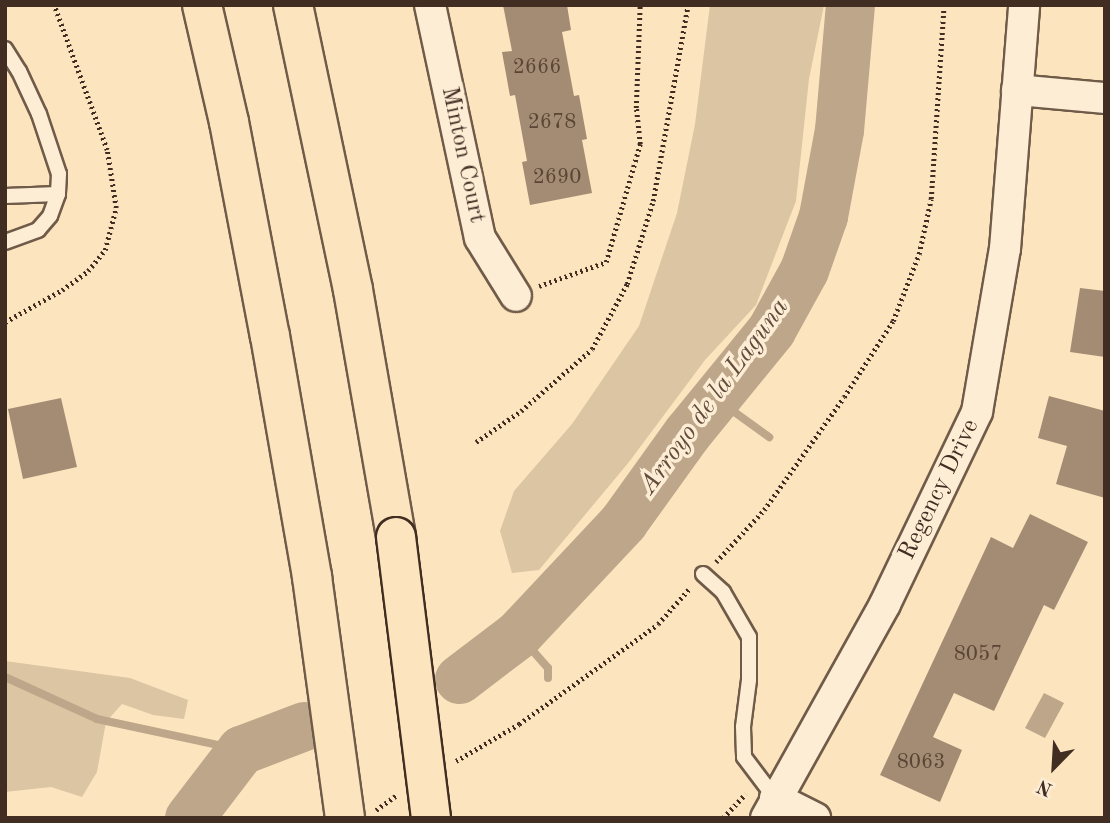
<!DOCTYPE html>
<style>
body{margin:0}
#map{position:relative;width:1110px;height:823px;overflow:hidden;background:#fce4be;font-family:"Old Standard TT",serif}
div>[style]{position:absolute}
.green>*{inset:0;background:#dcc5a3}
.water>*{inset:0;background:#bda689}
.stream>*{height:8px;margin:-4px;padding:0 4px;transform-origin:4px;border-radius:4px;background:#bda689}
.river>*{height:49px;margin:-24.5px;padding:0 24.5px;transform-origin:24.5px;border-radius:24.5px;background:#bda689}
.building>*{inset:0;background:#a38c73}
.path>*{height:4.5px;margin-top:-2.25px;transform-origin:0;background:repeating-linear-gradient(90deg,#422d22 0 2px,transparent 0 5.5px)}
.roads{filter:drop-shadow(2px 0 #705b49) drop-shadow(-2px 0 #705b49) drop-shadow(0 2px #705b49) drop-shadow(0 -2px #705b49)}
.lane>*{height:14px;margin:-7px;padding:0 7px;transform-origin:7px;border-radius:7px;background:#fdedd5}
.street>*{height:30px;margin:-15px;padding:0 15px;transform-origin:15px;border-radius:15px;background:#fdedd5}
.highway>*{height:38px;margin:-19px;padding:0 19px;transform-origin:19px;border-radius:19px;background:#fce4be}
.bridges{filter:drop-shadow(2px 0 #422d22) drop-shadow(-2px 0 #422d22) drop-shadow(0 2px #422d22) drop-shadow(0 -2px #422d22)}
.highway-bridge>*{height:38px;margin:-19px;padding:0 19px;transform-origin:19px;border-radius:19px;background:#fce4be}
span{translate:-50% -50%;white-space:nowrap;text-align:center;line-height:1.15;-webkit-text-stroke:7px #fdedd5;paint-order:stroke}
.number-label{font-size:21px;color:#5a4536}
.number-label span{-webkit-text-stroke-width:0}
.street-label{font-size:24px;color:#422d22}
.water-label{font-size:26px;color:#614b3c;font-style:italic}
.frame{position:absolute;inset:0;border:7px solid #422d22;pointer-events:none}
.north{position:absolute;left:1019px;top:732px;width:70px;height:70px;-webkit-text-stroke:5px #fdedd5;paint-order:stroke;rotate:204deg;font-size:19px;font-weight:700;line-height:28px;text-align:center;color:#422d22}
.north::after{content:'';display:block;margin:auto;width:24px;height:32px;background:#422d22;clip-path:polygon(50% 0,100% 100%,50% 72%,0 100%)}
</style>
<div id="map">
<div class="green">
<i style="clip-path:polygon(710px 5px,824px 5px,809px 79px,796px 201px,756px 305px,705px 360px,629px 462px,539px 570px,512px 573px,500px 531px,514px 491px,572px 424px,639px 326px,677px 213px,695px 124px)"></i>
<i style="clip-path:polygon(5px 661px,130px 678px,188px 700px,184px 719px,153px 715px,122px 704px,106px 722px,97px 772px,82px 797px,51px 787px,5px 792px)"></i>
</div>
<div class="water">
<i style="clip-path:polygon(1044px 693px,1064px 703px,1045px 738px,1025px 728px)"></i>
</div>
<div class="stream">
<i style="left:715px;top:398px;width:67px;rotate:35.8deg"></i>
<i style="left:518px;top:634px;width:45px;rotate:48.6deg"></i>
<i style="left:548px;top:668px;width:10px;rotate:90deg"></i>
<i style="left:5px;top:677px;width:101px;rotate:24.5deg"></i>
<i style="left:97px;top:719px;width:147px;rotate:12.1deg"></i>
</div>
<div class="river">
<i style="left:459px;top:679px;width:74px;rotate:-37.3deg"></i>
<i style="left:518px;top:634px;width:154px;rotate:-46.8deg"></i>
<i style="left:623px;top:522px;width:110px;rotate:-54.3deg"></i>
<i style="left:687px;top:433px;width:133px;rotate:-50.8deg"></i>
<i style="left:771px;top:330px;width:68px;rotate:-61.2deg"></i>
<i style="left:804px;top:270px;width:57px;rotate:-70.6deg"></i>
<i style="left:823px;top:216px;width:87px;rotate:-79.5deg"></i>
<i style="left:839px;top:130px;width:125px;rotate:-85deg"></i>
<i style="left:189px;top:818px;width:86px;rotate:-52.6deg"></i>
<i style="left:241px;top:750px;width:67px;rotate:-20.9deg"></i>
</div>
<div class="building">
<i style="clip-path:polygon(503px 5px,567px 5px,571px 30px,562px 32px,574px 96px,579px 95px,587px 139px,582px 140px,592px 193px,530px 205px,522px 162px,527px 161px,515px 95px,510px 96px,502px 52px,512px 51px)"></i>
<i style="clip-path:polygon(1080px 288px,1105px 291px,1105px 357px,1070px 352px)"></i>
<i style="clip-path:polygon(1049px 396px,1105px 411px,1105px 498px,1056px 484px,1067px 446px,1038px 438px)"></i>
<i style="clip-path:polygon(61px 398px,77px 467px,23px 479px,8px 409px)"></i>
<i style="clip-path:polygon(1030px 514px,1088px 542px,1054px 610px,1044px 605px,994px 711px,954px 693px,933px 737px,962px 750px,940px 802px,880px 775px,991px 537px,1013px 548px)"></i>
</div>
<div class="path">
<i style="left:539px;top:286px;width:71px;rotate:-19.7deg"></i>
<i style="left:606px;top:262px;width:123px;rotate:-73.9deg"></i>
<i style="left:640px;top:144px;width:36px;rotate:-96deg"></i>
<i style="left:636px;top:108px;width:103px;rotate:-87.8deg"></i>
<i style="left:5px;top:322px;width:65px;rotate:-29.3deg"></i>
<i style="left:62px;top:290px;width:32px;rotate:-36deg"></i>
<i style="left:88px;top:271px;width:27px;rotate:-51deg"></i>
<i style="left:105px;top:250px;width:43px;rotate:-75.3deg"></i>
<i style="left:116px;top:208px;width:59px;rotate:-98.8deg"></i>
<i style="left:107px;top:150px;width:154px;rotate:-110.1deg"></i>
<i style="left:476px;top:442px;width:55px;rotate:-34.6deg"></i>
<i style="left:521px;top:411px;width:94px;rotate:-41.1deg"></i>
<i style="left:592px;top:349px;width:74px;rotate:-61.7deg"></i>
<i style="left:627px;top:284px;width:87px;rotate:-72.6deg"></i>
<i style="left:653px;top:201px;width:199px;rotate:-79.9deg"></i>
<i style="left:716px;top:562px;width:71px;rotate:-47.3deg"></i>
<i style="left:764px;top:510px;width:138px;rotate:-54.7deg"></i>
<i style="left:844px;top:397px;width:90px;rotate:-57.2deg"></i>
<i style="left:893px;top:321px;width:72px;rotate:-68.8deg"></i>
<i style="left:919px;top:254px;width:56px;rotate:-77.7deg"></i>
<i style="left:931px;top:199px;width:194px;rotate:-86.2deg"></i>
<i style="left:456px;top:761px;width:73px;rotate:-30.4deg"></i>
<i style="left:519px;top:724px;width:171px;rotate:-35.7deg"></i>
<i style="left:658px;top:624px;width:48px;rotate:-48.4deg"></i>
<i style="left:376px;top:810px;width:26px;rotate:-36deg"></i>
<i style="left:723px;top:818px;width:33px;rotate:-47deg"></i>
</div>
<div class="roads">
<div class="lane">
<i style="left:5px;top:49px;width:26px;rotate:58deg"></i>
<i style="left:19px;top:71px;width:47px;rotate:65.1deg"></i>
<i style="left:39px;top:114px;width:63px;rotate:71.6deg"></i>
<i style="left:59px;top:174px;width:20px;rotate:93deg"></i>
<i style="left:58px;top:194px;width:23px;rotate:110deg"></i>
<i style="left:50px;top:216px;width:18px;rotate:131deg"></i>
<i style="left:38px;top:230px;width:35px;rotate:160deg"></i>
<i style="left:5px;top:196px;width:53px;rotate:-2.2deg"></i>
<i style="left:703px;top:574px;width:27px;rotate:42deg"></i>
<i style="left:723px;top:592px;width:52px;rotate:60deg"></i>
<i style="left:749px;top:637px;width:43px;rotate:90deg"></i>
<i style="left:749px;top:680px;width:47px;rotate:97.3deg"></i>
<i style="left:743px;top:727px;width:30px;rotate:88deg"></i>
<i style="left:744px;top:757px;width:51px;rotate:52.9deg"></i>
</div>
<div class="street">
<i style="left:430px;top:5px;width:238px;rotate:77.9deg"></i>
<i style="left:480px;top:238px;width:68px;rotate:58.2deg"></i>
<i style="left:1017px;top:90px;width:88px;rotate:5.2deg"></i>
<i style="left:775px;top:798px;width:45px;rotate:26.6deg"></i>
<i style="left:766px;top:818px;width:245px;rotate:-60.9deg"></i>
<i style="left:885px;top:604px;width:213px;rotate:-64.4deg"></i>
<i style="left:977px;top:412px;width:165px;rotate:-80.3deg"></i>
<i style="left:1005px;top:249px;width:245px;rotate:-85.5deg"></i>
</div>
<div class="highway">
<i style="left:202px;top:5px;width:120px;rotate:77deg"></i>
<i style="left:229px;top:122px;width:218px;rotate:79.2deg"></i>
<i style="left:270px;top:336px;width:245px;rotate:80.1deg"></i>
<i style="left:312px;top:577px;width:243px;rotate:82.2deg"></i>
<i style="left:293px;top:5px;width:291px;rotate:78.1deg"></i>
<i style="left:353px;top:290px;width:251px;rotate:80.1deg"></i>
</div>
</div>
<div class="bridges">
<div class="highway-bridge">
<i style="left:396px;top:537px;width:283px;rotate:82.9deg"></i>
</div>
</div>
<div class="number-label">
<span style="left:537px;top:68px">2666</span>
<span style="left:552px;top:123px">2678</span>
<span style="left:557px;top:178px">2690</span>
<span style="left:978px;top:655px">8057</span>
<span style="left:921px;top:763px">8063</span>
</div>
<div class="street-label">
<span style="left:462px;top:155px;rotate:78deg">Minton Court</span>
<span style="left:940px;top:490px;rotate:-64deg">Regency Drive</span>
</div>
<div class="water-label">
<span style="left:715px;top:397px;rotate:-54deg">Arroyo de la Laguna</span>
</div>
<div class="frame"></div>
<div class="north">N</div>
</div>
